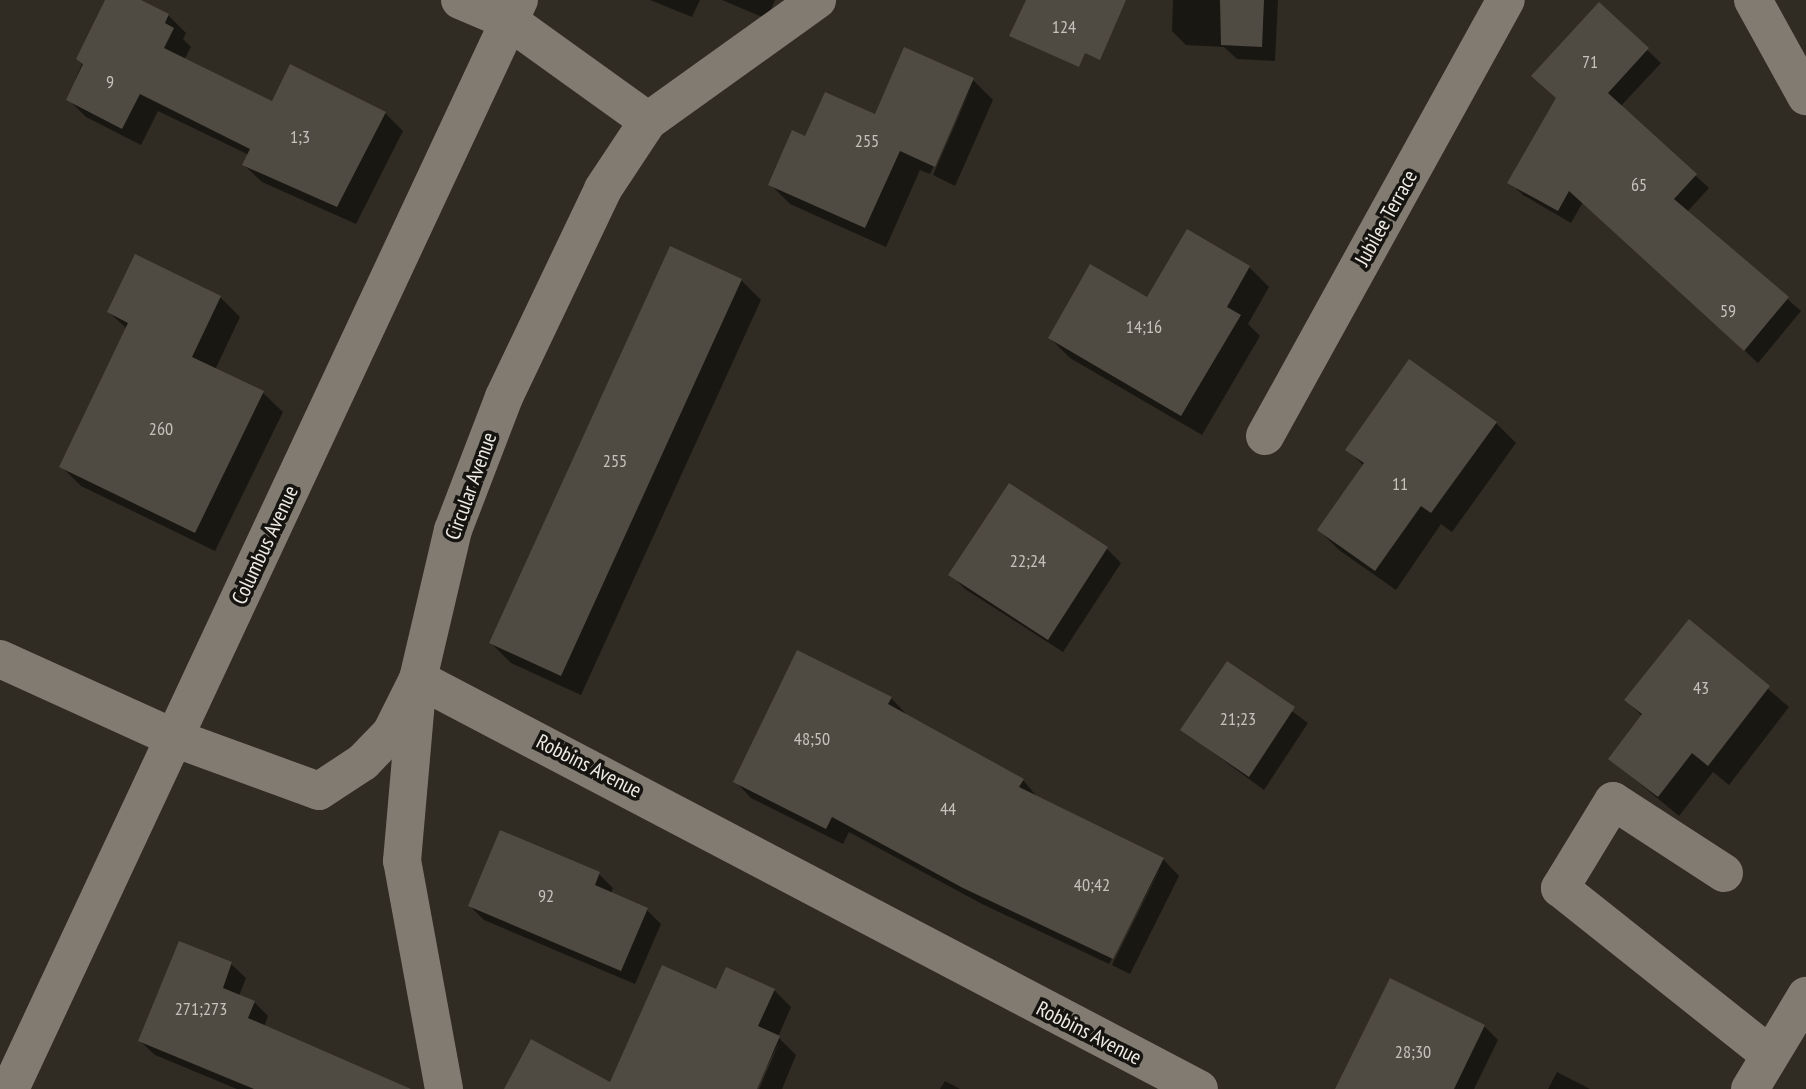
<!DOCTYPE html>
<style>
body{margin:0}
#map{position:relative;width:1806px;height:1089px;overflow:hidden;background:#302b23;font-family:"PT Sans Narrow",sans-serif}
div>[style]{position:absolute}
.shadow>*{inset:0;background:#0007}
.building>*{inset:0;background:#504b42}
.minor>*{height:38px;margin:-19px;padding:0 19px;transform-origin:19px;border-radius:19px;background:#827b72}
span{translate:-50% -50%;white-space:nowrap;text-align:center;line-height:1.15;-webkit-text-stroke:7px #161410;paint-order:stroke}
.number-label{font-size:18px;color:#c6c3bd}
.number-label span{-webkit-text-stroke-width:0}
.street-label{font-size:21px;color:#eeebe6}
</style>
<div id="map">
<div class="shadow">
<i style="clip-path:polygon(107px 0,138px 0,168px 15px,186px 33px,183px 39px,191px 47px,184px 60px,273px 103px,385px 113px,403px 131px,356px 224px,262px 182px,244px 165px,249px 155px,158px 111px,141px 145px,86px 117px,68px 99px)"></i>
<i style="clip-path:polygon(650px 0,700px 0,692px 17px)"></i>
<i style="clip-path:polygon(722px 0,775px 0,767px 19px)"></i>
<i style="clip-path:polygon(1173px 0,1278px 0,1275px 61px,1237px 59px,1224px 47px,1186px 45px,1172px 31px)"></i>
<i style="clip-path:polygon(1599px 5px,1661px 63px,1620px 107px,1709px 188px,1687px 212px,1801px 311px,1758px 363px,1583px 202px,1571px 223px,1523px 195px,1510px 182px,1558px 99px)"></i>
<i style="clip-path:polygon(973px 80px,993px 100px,955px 186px,933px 175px,972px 86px,930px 174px,920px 170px,886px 247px,790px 204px,770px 184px,806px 139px)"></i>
<i style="clip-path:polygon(1249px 267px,1269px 287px,1248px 324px,1260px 336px,1202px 435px,1070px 358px,1050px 338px,1148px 299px)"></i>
<i style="clip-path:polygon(741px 280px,761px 300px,581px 695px,511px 663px,491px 643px)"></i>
<i style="clip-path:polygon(220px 297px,240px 317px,215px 370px,263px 393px,283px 412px,215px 551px,81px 486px,61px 466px,127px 329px,109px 312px)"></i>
<i style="clip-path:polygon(1496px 423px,1516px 443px,1452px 532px,1441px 524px,1396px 590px,1339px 550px,1319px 530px,1364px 466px,1348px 450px)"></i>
<i style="clip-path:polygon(1009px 485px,1107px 549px,1121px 563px,1063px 652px,965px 589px,951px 575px)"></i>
<i style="clip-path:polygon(1689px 622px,1789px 707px,1729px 785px,1713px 772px,1679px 816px,1610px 759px,1642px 716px,1626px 700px)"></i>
<i style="clip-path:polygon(1228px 664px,1308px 723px,1264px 790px,1182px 730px)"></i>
<i style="clip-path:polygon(891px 698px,907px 715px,1023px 780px,1038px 798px,1163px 859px,1179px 876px,1130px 974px,1112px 965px,1163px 863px,1109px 964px,982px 904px,849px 832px,843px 844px,751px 798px,735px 781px)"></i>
<i style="clip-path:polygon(599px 874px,613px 888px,611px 894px,647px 910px,661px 924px,635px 984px,484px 920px,470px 906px)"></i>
<i style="clip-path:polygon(180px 943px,231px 964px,246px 978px,239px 996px,254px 1002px,268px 1016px,264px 1027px,358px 1089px,237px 1089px,155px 1055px,140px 1041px)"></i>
<i style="clip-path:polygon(774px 990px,791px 1007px,778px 1037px,796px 1055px,782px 1089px,759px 1089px,779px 1043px,755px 1089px,506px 1089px,611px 1085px,717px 992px)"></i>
<i style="clip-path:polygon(1484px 1026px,1498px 1040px,1474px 1089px,1353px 1089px)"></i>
<i style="clip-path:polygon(1557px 1072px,1590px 1089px,1548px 1089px)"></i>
<i style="clip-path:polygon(945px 1081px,960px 1089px,940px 1089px)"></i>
</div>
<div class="building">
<i style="clip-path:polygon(105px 0,141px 0,169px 14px,165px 23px,174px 28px,164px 48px,272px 101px,290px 64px,386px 112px,337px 207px,242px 165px,250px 149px,140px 94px,122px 129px,66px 100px,83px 64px,76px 59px)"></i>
<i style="clip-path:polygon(1026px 0,1126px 0,1100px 60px,1085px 53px,1079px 67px,1009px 36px)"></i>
<i style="clip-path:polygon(1220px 0,1264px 0,1262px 47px,1221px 45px)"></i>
<i style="clip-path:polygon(1599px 2px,1649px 48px,1608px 93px,1697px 174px,1674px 199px,1789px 297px,1744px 351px,1569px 191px,1558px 211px,1507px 183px,1556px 98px,1531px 76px)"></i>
<i style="clip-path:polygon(904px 47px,974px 78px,935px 167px,900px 151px,865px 228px,768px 185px,792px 130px,805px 136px,825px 92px,875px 114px)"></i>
<i style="clip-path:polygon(1187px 229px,1250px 266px,1227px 307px,1241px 315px,1181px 416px,1048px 338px,1090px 264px,1147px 297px)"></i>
<i style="clip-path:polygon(670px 246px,742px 279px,561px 676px,489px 643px)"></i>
<i style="clip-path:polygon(135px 254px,221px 296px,192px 357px,264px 391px,195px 533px,59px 467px,128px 323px,107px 312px)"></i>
<i style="clip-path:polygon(1409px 359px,1497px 422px,1431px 513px,1421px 506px,1375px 571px,1317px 530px,1364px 463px,1345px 450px)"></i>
<i style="clip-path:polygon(1009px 483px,1108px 547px,1048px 640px,948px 575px)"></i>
<i style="clip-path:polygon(1689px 619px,1770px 686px,1708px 766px,1692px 753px,1658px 797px,1608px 759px,1642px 714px,1624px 700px)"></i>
<i style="clip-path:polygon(797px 650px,892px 697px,888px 704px,1024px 779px,1019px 787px,1164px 858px,1113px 959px,963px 888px,832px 817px,826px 829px,733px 782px)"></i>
<i style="clip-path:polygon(1227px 661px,1295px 707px,1249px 777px,1180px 730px)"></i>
<i style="clip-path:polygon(500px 830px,600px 872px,595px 885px,648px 908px,621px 971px,468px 906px)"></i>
<i style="clip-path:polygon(179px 941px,232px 962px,223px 988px,255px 1001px,248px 1018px,411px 1089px,254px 1089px,138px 1041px)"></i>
<i style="clip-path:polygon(662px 965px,716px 989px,726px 967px,775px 989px,758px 1026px,780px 1036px,757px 1089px,504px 1089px,531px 1039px,610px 1082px)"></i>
<i style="clip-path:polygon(1390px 978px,1485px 1025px,1454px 1089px,1335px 1089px)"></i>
</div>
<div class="minor">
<i style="left:460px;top:0;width:53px;rotate:23.2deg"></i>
<i style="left:509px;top:21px;width:171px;rotate:35.7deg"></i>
<i style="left:1753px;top:0;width:110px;rotate:61.1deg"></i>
<i style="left:1265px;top:436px;width:498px;rotate:-61.1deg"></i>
<i style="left:0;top:659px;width:191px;rotate:24.4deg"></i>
<i style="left:174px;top:738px;width:154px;rotate:20.1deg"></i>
<i style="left:319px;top:791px;width:53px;rotate:-33.4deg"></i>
<i style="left:363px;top:762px;width:40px;rotate:-46deg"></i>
<i style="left:391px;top:733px;width:60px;rotate:-63.4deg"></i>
<i style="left:418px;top:679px;width:882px;rotate:27.7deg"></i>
<i style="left:1724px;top:873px;width:132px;rotate:-147deg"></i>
<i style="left:1613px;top:801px;width:102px;rotate:121.3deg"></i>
<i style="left:1560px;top:888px;width:268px;rotate:38.5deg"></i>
<i style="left:10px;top:1089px;width:1202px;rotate:-64.95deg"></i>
<i style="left:444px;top:1089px;width:232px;rotate:-100.4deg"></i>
<i style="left:402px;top:861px;width:183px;rotate:-85deg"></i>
<i style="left:418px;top:679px;width:153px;rotate:-76.8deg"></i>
<i style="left:453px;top:530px;width:142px;rotate:-69deg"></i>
<i style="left:504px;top:397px;width:230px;rotate:-64.5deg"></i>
<i style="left:603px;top:189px;width:82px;rotate:-56.5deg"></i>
<i style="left:648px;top:121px;width:208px;rotate:-35.6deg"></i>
<i style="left:1750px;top:1089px;width:109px;rotate:-58.9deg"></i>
</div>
<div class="number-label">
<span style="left:1064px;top:27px">124</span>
<span style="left:1590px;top:62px">71</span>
<span style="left:110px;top:82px">9</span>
<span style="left:300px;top:137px">1;3</span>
<span style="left:867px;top:141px">255</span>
<span style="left:1639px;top:185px">65</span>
<span style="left:1728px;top:311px">59</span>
<span style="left:1144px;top:327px">14;16</span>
<span style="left:161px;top:429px">260</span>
<span style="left:615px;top:461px">255</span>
<span style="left:1400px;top:484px">11</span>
<span style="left:1028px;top:561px">22;24</span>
<span style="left:1701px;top:688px">43</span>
<span style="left:1238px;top:719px">21;23</span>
<span style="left:812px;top:739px">48;50</span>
<span style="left:948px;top:809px">44</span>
<span style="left:1092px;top:885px">40;42</span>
<span style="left:546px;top:896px">92</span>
<span style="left:201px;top:1009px">271;273</span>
<span style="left:1413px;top:1052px">28;30</span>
</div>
<div class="street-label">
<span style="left:1386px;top:218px;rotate:-61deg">Jubilee Terrace</span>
<span style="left:471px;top:486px;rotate:-70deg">Circular Avenue</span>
<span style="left:265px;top:545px;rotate:-65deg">Columbus Avenue</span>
<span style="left:589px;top:766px;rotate:27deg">Robbins Avenue</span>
<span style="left:1089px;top:1033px;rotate:27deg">Robbins Avenue</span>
</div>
</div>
